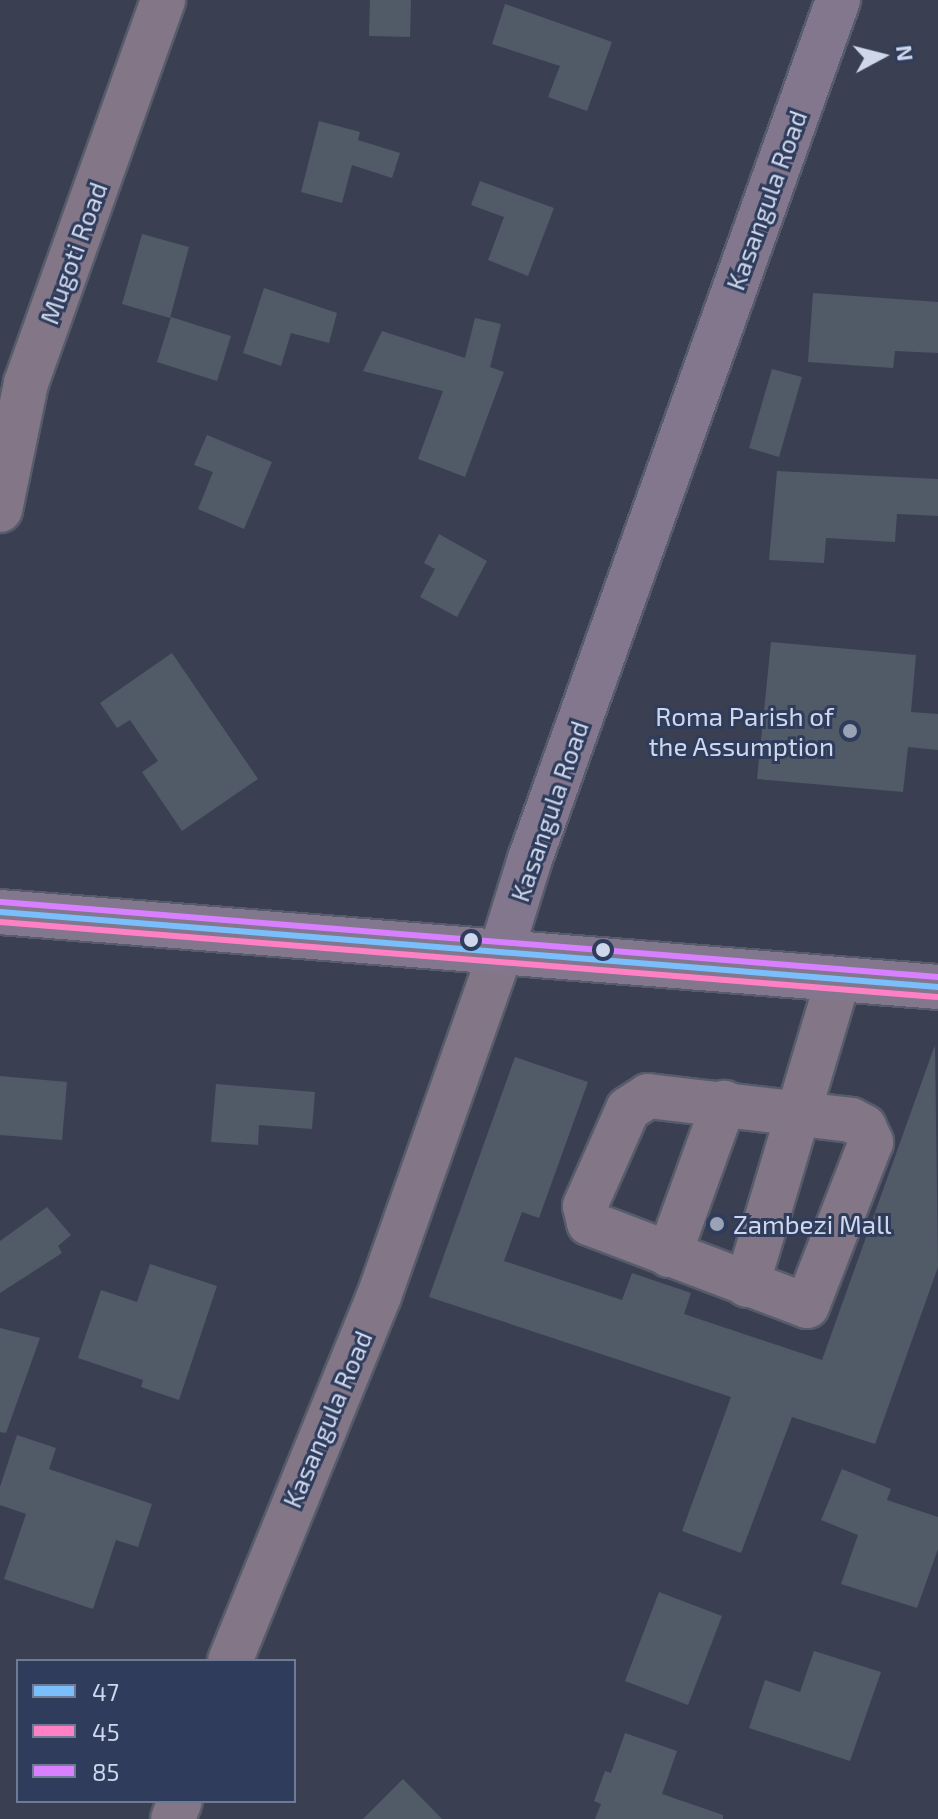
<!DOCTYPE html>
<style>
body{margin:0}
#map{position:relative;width:938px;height:1819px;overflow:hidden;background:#3a4052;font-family:"Exo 2",sans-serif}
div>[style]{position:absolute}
.building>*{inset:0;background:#515a67}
.roads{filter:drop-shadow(2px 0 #565c6b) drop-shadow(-2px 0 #565c6b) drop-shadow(0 2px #565c6b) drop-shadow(0 -2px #565c6b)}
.minor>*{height:44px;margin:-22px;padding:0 22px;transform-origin:22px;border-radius:22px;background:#837686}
.major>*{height:44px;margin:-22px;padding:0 22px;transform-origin:22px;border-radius:22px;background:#82778c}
.bus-1>*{height:6px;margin:-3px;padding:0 3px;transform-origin:3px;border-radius:3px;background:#7abffc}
.bus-2>*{height:6px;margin:-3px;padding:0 3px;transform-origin:3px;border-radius:3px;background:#ff80c5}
.bus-3>*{height:6px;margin:-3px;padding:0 3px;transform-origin:3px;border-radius:3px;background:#d880ff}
.dots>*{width:22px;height:22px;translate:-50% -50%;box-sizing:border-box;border:4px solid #2f3c5c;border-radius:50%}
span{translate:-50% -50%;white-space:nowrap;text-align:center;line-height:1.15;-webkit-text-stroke:6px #2f3c5c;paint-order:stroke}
.street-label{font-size:26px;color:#ced7eb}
.poi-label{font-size:26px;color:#ced7eb}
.right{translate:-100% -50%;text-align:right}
.left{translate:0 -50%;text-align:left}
.legend{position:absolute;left:16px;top:1659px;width:280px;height:144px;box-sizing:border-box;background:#2f3c5c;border:2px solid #6f7a95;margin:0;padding:10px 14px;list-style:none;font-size:24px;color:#ced7eb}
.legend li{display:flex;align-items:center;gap:16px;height:40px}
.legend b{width:40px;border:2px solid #6f7a95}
.north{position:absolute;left:842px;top:16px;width:80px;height:80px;-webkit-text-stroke:6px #2f3c5c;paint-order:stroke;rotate:83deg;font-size:22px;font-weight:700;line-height:32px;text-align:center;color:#ced7eb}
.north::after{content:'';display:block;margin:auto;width:28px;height:36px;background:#ced7eb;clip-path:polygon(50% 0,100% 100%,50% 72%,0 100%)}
</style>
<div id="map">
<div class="building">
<i style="clip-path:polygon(370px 0,411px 0,410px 37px,369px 36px)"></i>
<i style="clip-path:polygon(505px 4px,612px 42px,587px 111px,548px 97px,560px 66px,492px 44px)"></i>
<i style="clip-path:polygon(319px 121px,360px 132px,358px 140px,400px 153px,392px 178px,352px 165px,342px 203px,301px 192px)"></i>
<i style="clip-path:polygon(480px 181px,554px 208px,528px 276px,488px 260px,504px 217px,471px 205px)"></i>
<i style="clip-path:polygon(142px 234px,189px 247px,170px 318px,122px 304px)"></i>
<i style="clip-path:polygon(264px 288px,337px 313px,329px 343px,291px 333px,281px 366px,243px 353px)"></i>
<i style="clip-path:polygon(813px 293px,938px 302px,938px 353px,895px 351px,893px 368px,808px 362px)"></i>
<i style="clip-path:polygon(171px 317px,231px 336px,217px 381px,157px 362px)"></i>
<i style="clip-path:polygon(475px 318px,501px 324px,490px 367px,504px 372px,465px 477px,418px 459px,443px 391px,363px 371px,382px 331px,465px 358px)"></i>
<i style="clip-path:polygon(772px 369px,802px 377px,779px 457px,749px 448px)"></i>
<i style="clip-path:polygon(207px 435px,272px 462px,244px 529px,198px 509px,213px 472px,194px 465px)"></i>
<i style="clip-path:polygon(777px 471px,938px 479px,938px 516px,897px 514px,895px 542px,826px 538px,824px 563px,769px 560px)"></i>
<i style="clip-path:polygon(439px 534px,487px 561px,457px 617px,420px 597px,435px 569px,424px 563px)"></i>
<i style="clip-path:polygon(771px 642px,916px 655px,911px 712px,938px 714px,938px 750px,908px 747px,903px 792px,757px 779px)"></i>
<i style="clip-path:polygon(172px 653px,258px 779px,182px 831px,142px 772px,158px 761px,130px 720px,117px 728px,100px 703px)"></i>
<i style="clip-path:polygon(935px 1045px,938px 1267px,875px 1444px,792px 1417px,741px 1553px,682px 1531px,731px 1397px,429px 1297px,515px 1057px,588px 1082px,539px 1218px,522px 1212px,504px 1261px,622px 1300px,632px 1273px,691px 1293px,684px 1314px,822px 1360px)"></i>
<i style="clip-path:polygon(0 1076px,67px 1082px,62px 1140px,0 1135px)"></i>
<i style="clip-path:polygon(216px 1084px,315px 1092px,312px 1129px,259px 1125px,258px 1145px,211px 1142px)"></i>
<i style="clip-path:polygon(47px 1207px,71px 1235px,58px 1246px,62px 1253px,0 1293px,0 1241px)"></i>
<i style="clip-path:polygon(150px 1264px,217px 1286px,179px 1400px,141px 1387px,143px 1380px,78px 1358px,101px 1290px,137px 1302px)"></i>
<i style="clip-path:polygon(0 1328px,40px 1338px,6px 1433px,0 1432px)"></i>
<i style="clip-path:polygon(17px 1435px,56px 1448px,49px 1469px,152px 1504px,138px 1547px,116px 1540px,93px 1609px,4px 1579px,26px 1514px,0 1505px,0 1487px)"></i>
<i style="clip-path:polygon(842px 1469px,891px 1489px,887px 1500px,938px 1517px,938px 1549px,917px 1608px,841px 1584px,858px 1535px,821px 1520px)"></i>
<i style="clip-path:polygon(659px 1592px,722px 1616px,688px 1705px,625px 1681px)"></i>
<i style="clip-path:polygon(814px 1651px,881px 1672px,850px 1761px,749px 1728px,765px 1680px,800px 1692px)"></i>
<i style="clip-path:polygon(625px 1733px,677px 1751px,662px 1794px,723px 1815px,723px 1819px,595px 1819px,601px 1804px,594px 1801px,605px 1771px,611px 1773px)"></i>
<i style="clip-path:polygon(403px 1779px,442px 1819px,363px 1819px)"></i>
</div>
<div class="roads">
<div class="minor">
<i style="left:0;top:510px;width:130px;rotate:-78.4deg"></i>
<i style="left:26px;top:383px;width:407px;rotate:-70.3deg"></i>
<i style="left:648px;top:1096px;width:204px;rotate:6.7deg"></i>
<i style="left:851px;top:1120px;width:15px;rotate:28deg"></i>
<i style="left:864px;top:1127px;width:17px;rotate:65deg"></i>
<i style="left:871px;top:1142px;width:176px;rotate:111.3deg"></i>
<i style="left:807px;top:1306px;width:233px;rotate:-159.2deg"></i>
<i style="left:589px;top:1223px;width:17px;rotate:-103deg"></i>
<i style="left:585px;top:1206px;width:106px;rotate:-66.1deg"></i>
<i style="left:628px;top:1109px;width:24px;rotate:-33deg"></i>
<i style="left:669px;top:1255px;width:162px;rotate:-70.1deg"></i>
<i style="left:747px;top:1285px;width:318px;rotate:-73.4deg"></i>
<i style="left:230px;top:1661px;width:394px;rotate:-67.8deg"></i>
<i style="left:379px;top:1296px;width:365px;rotate:-70.5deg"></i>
<i style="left:173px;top:1819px;width:19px;rotate:-69deg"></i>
</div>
<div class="major">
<i style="left:0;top:912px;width:941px;rotate:4.57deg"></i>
<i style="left:501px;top:952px;width:97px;rotate:-72.7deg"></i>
<i style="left:530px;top:859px;width:913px;rotate:-70.27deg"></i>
</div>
</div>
<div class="bus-1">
<i style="left:0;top:912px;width:941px;rotate:4.57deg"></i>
</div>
<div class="bus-2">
<i style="left:0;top:922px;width:940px;rotate:4.58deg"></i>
</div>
<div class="bus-3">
<i style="left:1px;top:902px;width:940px;rotate:4.58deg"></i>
</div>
<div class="dots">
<i style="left:850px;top:731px;background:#9aa2b5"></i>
<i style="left:471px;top:940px;background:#ced7eb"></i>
<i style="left:603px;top:950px;background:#ced7eb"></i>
<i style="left:717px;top:1224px;background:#9aa2b5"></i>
</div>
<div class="street-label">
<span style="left:766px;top:200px;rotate:-70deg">Kasangula Road</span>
<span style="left:73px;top:253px;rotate:-70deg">Mugoti Road</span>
<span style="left:549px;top:811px;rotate:-71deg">Kasangula Road</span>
<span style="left:327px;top:1419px;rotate:-67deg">Kasangula Road</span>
</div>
<div class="poi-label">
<span class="right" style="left:834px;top:731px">Roma Parish of<br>the Assumption</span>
<span class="left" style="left:733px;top:1224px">Zambezi Mall</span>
</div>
<ul class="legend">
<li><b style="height:10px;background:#7abffc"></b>47</li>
<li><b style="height:10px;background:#ff80c5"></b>45</li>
<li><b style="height:10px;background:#d880ff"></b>85</li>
</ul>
<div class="north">N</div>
</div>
